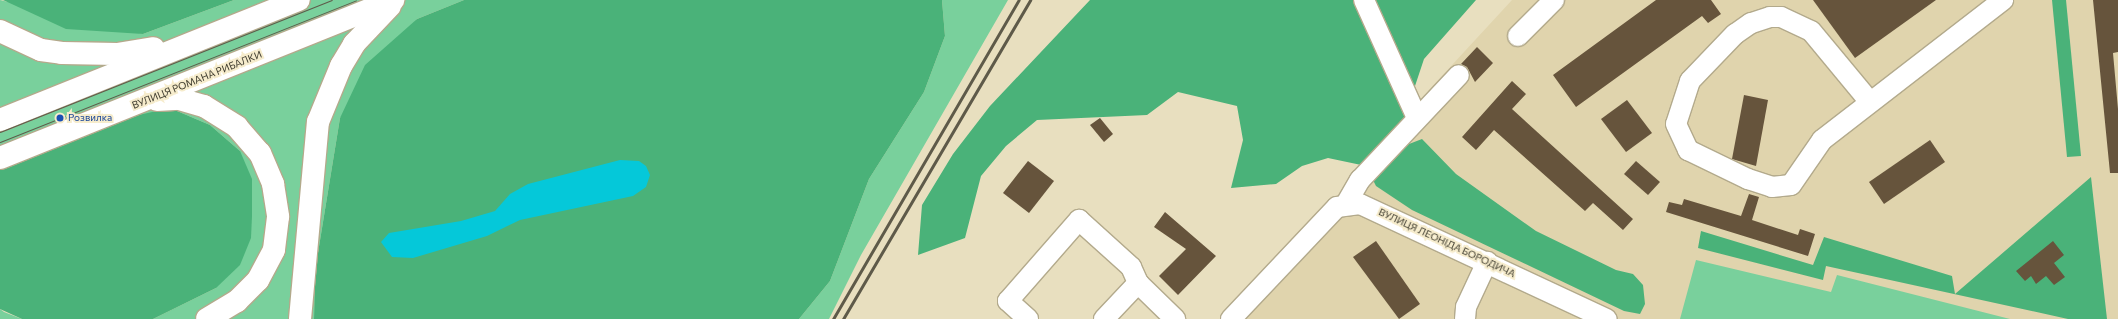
<!DOCTYPE html>
<meta charset="utf-8">
<style>
body{margin:0}
#map{position:relative;width:2118px;height:319px;overflow:hidden;background:#e8dfbf;font-family:Commissioner,sans-serif}
div>[style]{position:absolute}
.built>*{inset:0;background:#e0d4ad}
.green>*{inset:0;background:#79d09c}
.forest>*{inset:0;background:#4ab279}
.water>*{inset:0;background:#05c8d9}
.building>*{inset:0;background:#66543c}
.roads{filter:drop-shadow(1px 0 #b3aa8c) drop-shadow(-1px 0 #b3aa8c) drop-shadow(0 1px #b3aa8c) drop-shadow(0 -1px #b3aa8c)}
.minor>*{height:20px;margin:-10px;padding:0 10px;transform-origin:10px;border-radius:10px;background:#fff}
.major>*{height:22px;margin:-11px;padding:0 11px;transform-origin:11px;border-radius:11px;background:#fff}
.tram>*{height:1px;margin:-0.5px;padding:0 0.5px;transform-origin:0.5px;border-radius:0.5px;background:#5e5a49}
.rail>*{height:3px;margin:-1.5px;padding:0 1.5px;transform-origin:1.5px;border-radius:1.5px;background:#5e5a49}
.dots>*{width:11px;height:11px;translate:-50% -50%;box-sizing:border-box;border:2px solid #f6eccc;border-radius:50%}
span{translate:-50% -50%;white-space:nowrap;text-align:center;line-height:1.15;-webkit-text-stroke:4px #f6eccc;paint-order:stroke}
.street-label{font-size:10px;color:#3d3a2d}
.transit-label{font-size:10px;color:#164399}
.left{translate:0 -50%;text-align:left}
</style>
<div id="map">
<div class="built">
<i style="clip-path:polygon(1512px 0,2118px 0,2118px 319px,1233px 319px,1346px 204px,1417px 118px,1428px 91px)"></i>
</div>
<div class="green">
<i style="clip-path:polygon(0 0,143px 34px,234px 0,464px 0,417px 19px,340px 118px,315px 271px,314px 319px,153px 319px,216px 288px,240px 151px,210px 125px,170px 108px,0 167px)"></i>
<i style="clip-path:polygon(942px 0,1008px 0,861px 255px,829px 319px,799px 319px,830px 281px,869px 179px,924px 92px,945px 36px)"></i>
<i style="clip-path:polygon(1696px 260px,1831px 292px,1837px 275px,2010px 319px,1680px 319px)"></i>
<i style="clip-path:polygon(0 309px,4px 312px,22px 319px,0 319px)"></i>
</div>
<div class="forest">
<i style="clip-path:polygon(3px 0,234px 0,143px 34px,66px 29px)"></i>
<i style="clip-path:polygon(464px 0,942px 0,945px 36px,924px 92px,869px 179px,830px 281px,799px 319px,314px 319px,315px 271px,340px 118px,365px 65px,417px 19px)"></i>
<i style="clip-path:polygon(1090px 0,1356px 0,1408px 114px,1380px 144px,1378px 156px,1422px 139px,1456px 174px,1536px 231px,1616px 270px,1633px 274px,1643px 285px,1645px 304px,1640px 314px,1624px 311px,1412px 210px,1376px 186px,1366px 166px,1328px 158px,1302px 166px,1276px 184px,1231px 188px,1243px 140px,1237px 106px,1178px 92px,1147px 115px,1037px 120px,1006px 146px,981px 176px,965px 238px,918px 255px,922px 205px,953px 154px,990px 106px)"></i>
<i style="clip-path:polygon(1370px 0,1476px 0,1424px 59px,1411px 98px)"></i>
<i style="clip-path:polygon(2052px 0,2066px 0,2081px 156px,2067px 157px)"></i>
<i style="clip-path:polygon(170px 108px,210px 125px,240px 151px,252px 179px,252px 216px,251px 238px,240px 265px,216px 288px,153px 319px,22px 319px,0 309px,0 167px,121px 119px)"></i>
<i style="clip-path:polygon(2091px 177px,2107px 319px,2068px 319px,1826px 266px,1823px 280px,1698px 248px,1701px 231px,1813px 265px,1824px 237px,1952px 276px,1955px 294px)"></i>
</div>
<div class="water">
<i style="clip-path:polygon(620px 160px,639px 161px,646px 166px,650px 175px,646px 187px,633px 196px,520px 220px,487px 236px,413px 258px,392px 257px,381px 242px,389px 233px,461px 221px,495px 211px,510px 194px,528px 184px)"></i>
</div>
<div class="building">
<i style="clip-path:polygon(1656px 0,1711px 0,1721px 14px,1708px 23px,1702px 16px,1576px 107px,1553px 75px)"></i>
<i style="clip-path:polygon(1813px 0,1936px 0,1855px 58px)"></i>
<i style="clip-path:polygon(2093px 0,2118px 0,2118px 52px,2113px 53px,2118px 109px,2118px 173px,2110px 173px)"></i>
<i style="clip-path:polygon(1477px 47px,1493px 63px,1475px 82px,1467px 67px,1461px 64px)"></i>
<i style="clip-path:polygon(1512px 81px,1526px 94px,1512px 109px,1633px 219px,1623px 230px,1593px 203px,1585px 211px,1494px 130px,1476px 150px,1462px 137px)"></i>
<i style="clip-path:polygon(1744px 95px,1768px 100px,1756px 166px,1732px 159px)"></i>
<i style="clip-path:polygon(1627px 100px,1652px 133px,1626px 152px,1601px 119px)"></i>
<i style="clip-path:polygon(1100px 118px,1113px 134px,1104px 142px,1090px 125px)"></i>
<i style="clip-path:polygon(1930px 140px,1945px 162px,1884px 204px,1869px 182px)"></i>
<i style="clip-path:polygon(1028px 161px,1054px 181px,1029px 213px,1003px 193px)"></i>
<i style="clip-path:polygon(1636px 161px,1660px 182px,1648px 195px,1624px 174px)"></i>
<i style="clip-path:polygon(1749px 194px,1759px 197px,1752px 220px,1798px 235px,1800px 229px,1815px 234px,1808px 256px,1666px 212px,1669px 202px,1682px 205px,1684px 199px,1741px 216px)"></i>
<i style="clip-path:polygon(1165px 212px,1216px 256px,1178px 295px,1159px 276px,1186px 249px,1154px 227px)"></i>
<i style="clip-path:polygon(1376px 241px,1420px 304px,1399px 319px,1353px 257px)"></i>
<i style="clip-path:polygon(2053px 241px,2064px 255px,2054px 263px,2065px 277px,2054px 285px,2046px 276px,2036px 284px,2031px 276px,2025px 281px,2016px 271px)"></i>
</div>
<div class="roads">
<div class="minor">
<i style="left:1364px;top:0;width:129px;rotate:65.8deg"></i>
<i style="left:1518px;top:36px;width:51px;rotate:-45deg"></i>
<i style="left:1870px;top:102px;width:92px;rotate:-129.7deg"></i>
<i style="left:1811px;top:31px;width:33px;rotate:-155deg"></i>
<i style="left:1781px;top:17px;width:11px;rotate:180deg"></i>
<i style="left:1770px;top:17px;width:20px;rotate:162deg"></i>
<i style="left:1751px;top:23px;width:19px;rotate:145deg"></i>
<i style="left:1735px;top:34px;width:65px;rotate:133.8deg"></i>
<i style="left:1690px;top:81px;width:45px;rotate:108deg"></i>
<i style="left:1676px;top:124px;width:29px;rotate:65deg"></i>
<i style="left:1688px;top:150px;width:67px;rotate:25.8deg"></i>
<i style="left:1748px;top:179px;width:25px;rotate:18deg"></i>
<i style="left:1772px;top:187px;width:19px;rotate:-6deg"></i>
<i style="left:1791px;top:185px;width:55px;rotate:-55.4deg"></i>
<i style="left:1822px;top:140px;width:229px;rotate:-37.7deg"></i>
<i style="left:1346px;top:204px;width:28px;rotate:-60deg"></i>
<i style="left:1360px;top:180px;width:144px;rotate:-46.7deg"></i>
<i style="left:1028px;top:319px;width:27px;rotate:-138deg"></i>
<i style="left:1008px;top:301px;width:108px;rotate:-48.8deg"></i>
<i style="left:1079px;top:220px;width:70px;rotate:42.1deg"></i>
<i style="left:1131px;top:267px;width:17px;rotate:66deg"></i>
<i style="left:1104px;top:319px;width:50px;rotate:-46.6deg"></i>
<i style="left:1138px;top:283px;width:52px;rotate:44.2deg"></i>
<i style="left:1231px;top:319px;width:154px;rotate:-46.6deg"></i>
<i style="left:1337px;top:207px;width:23px;rotate:-7deg"></i>
<i style="left:1360px;top:204px;width:272px;rotate:25deg"></i>
<i style="left:1465px;top:319px;width:12px;rotate:-85deg"></i>
<i style="left:1466px;top:307px;width:50px;rotate:-65deg"></i>
</div>
<div class="major">
<i style="left:0;top:31px;width:45px;rotate:24.9deg"></i>
<i style="left:41px;top:50px;width:21px;rotate:8deg"></i>
<i style="left:62px;top:53px;width:55px;rotate:1deg"></i>
<i style="left:117px;top:54px;width:37px;rotate:-9deg"></i>
<i style="left:157px;top:100px;width:22px;rotate:-3deg"></i>
<i style="left:179px;top:99px;width:26px;rotate:16deg"></i>
<i style="left:204px;top:106px;width:39px;rotate:32deg"></i>
<i style="left:237px;top:127px;width:35px;rotate:49deg"></i>
<i style="left:260px;top:153px;width:34px;rotate:67deg"></i>
<i style="left:273px;top:184px;width:33px;rotate:81deg"></i>
<i style="left:278px;top:217px;width:33px;rotate:97deg"></i>
<i style="left:274px;top:250px;width:34px;rotate:118deg"></i>
<i style="left:258px;top:280px;width:30px;rotate:135deg"></i>
<i style="left:237px;top:301px;width:35px;rotate:149deg"></i>
<i style="left:0;top:120px;width:322px;rotate:-21.9deg"></i>
<i style="left:0;top:158px;width:424px;rotate:-21.9deg"></i>
<i style="left:300px;top:319px;width:198px;rotate:-84.8deg"></i>
<i style="left:318px;top:122px;width:61px;rotate:-67.7deg"></i>
<i style="left:341px;top:66px;width:26px;rotate:-59deg"></i>
<i style="left:354px;top:44px;width:52px;rotate:-46.5deg"></i>
</div>
</div>
<div class="tram">
<i style="left:0;top:132px;width:357px;rotate:-21.7deg"></i>
<i style="left:0;top:142px;width:383px;rotate:-21.7deg"></i>
</div>
<div class="rail">
<i style="left:833px;top:319px;width:369px;rotate:-59.8deg"></i>
<i style="left:843px;top:319px;width:370px;rotate:-59.6deg"></i>
</div>
<div class="dots">
<i style="left:60px;top:118px;background:#1a4fb4"></i>
</div>
<div class="street-label">
<span style="left:197px;top:80px;rotate:-22deg">ВУЛИЦЯ РОМАНА РИБАЛКИ</span>
<span style="left:1447px;top:243px;rotate:25deg">ВУЛИЦЯ ЛЕОНІДА БОРОДИЧА</span>
</div>
<div class="transit-label">
<span class="left" style="left:68px;top:118px">Розвилка</span>
</div>
</div>
